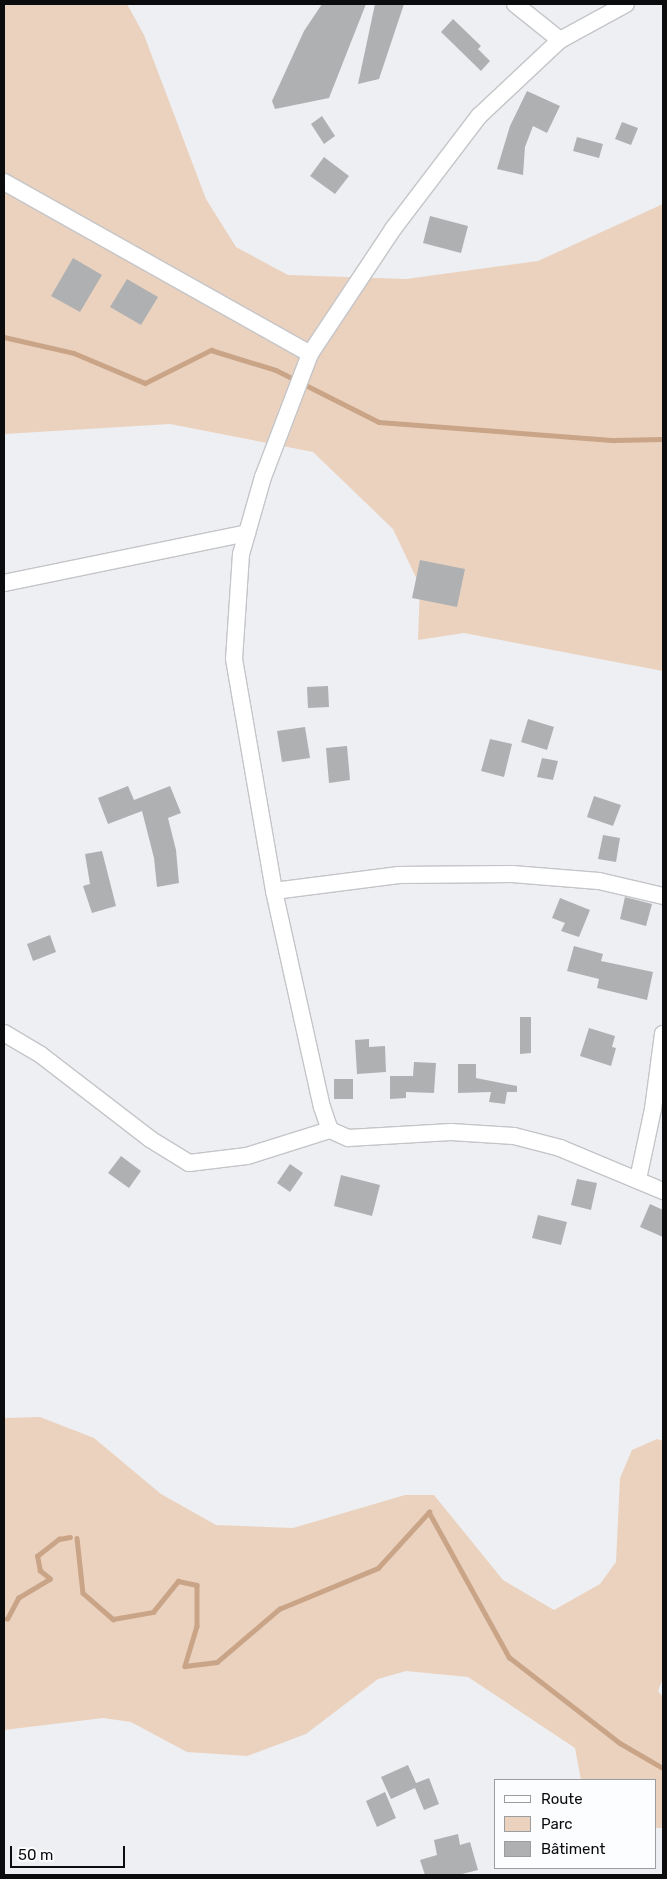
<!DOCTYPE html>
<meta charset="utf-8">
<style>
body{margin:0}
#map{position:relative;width:667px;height:1879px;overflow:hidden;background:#eeeff2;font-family:Rubik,sans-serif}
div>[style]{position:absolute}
.green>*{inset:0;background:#ebd2bf}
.stream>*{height:4.5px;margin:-2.25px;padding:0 2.25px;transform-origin:2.25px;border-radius:2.25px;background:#c9a487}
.building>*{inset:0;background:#afb0b2}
.roads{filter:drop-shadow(1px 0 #c4c5c8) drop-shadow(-1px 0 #c4c5c8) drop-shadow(0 1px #c4c5c8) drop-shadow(0 -1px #c4c5c8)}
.minor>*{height:16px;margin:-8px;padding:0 8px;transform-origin:8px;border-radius:8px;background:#fff}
span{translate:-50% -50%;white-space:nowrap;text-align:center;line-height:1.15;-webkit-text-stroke:4px #fcfdff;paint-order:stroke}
.frame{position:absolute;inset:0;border:5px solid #0b0c0d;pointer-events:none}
.legend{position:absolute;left:494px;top:1779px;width:162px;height:90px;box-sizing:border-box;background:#fcfdff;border:1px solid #9c9d9e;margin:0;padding:6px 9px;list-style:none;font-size:15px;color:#0b0c0d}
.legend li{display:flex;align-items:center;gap:10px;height:25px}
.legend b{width:25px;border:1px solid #9c9d9e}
.scale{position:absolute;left:10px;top:1846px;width:115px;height:22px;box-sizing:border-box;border:2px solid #0b0c0d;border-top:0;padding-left:6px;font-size:15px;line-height:18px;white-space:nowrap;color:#0b0c0d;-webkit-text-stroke:4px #fcfdff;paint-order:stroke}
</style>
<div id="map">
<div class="green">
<i style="clip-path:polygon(4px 4px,127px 4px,144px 35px,206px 199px,236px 247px,288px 275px,406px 279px,538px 261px,663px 204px,663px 671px,464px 633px,418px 640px,420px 586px,393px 529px,313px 452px,170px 424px,4px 434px)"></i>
<i style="clip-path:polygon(40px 1417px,94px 1438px,161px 1494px,216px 1525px,293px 1528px,405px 1495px,434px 1495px,503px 1580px,554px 1610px,600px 1584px,616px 1562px,620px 1478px,632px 1450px,657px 1439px,663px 1441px,663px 1678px,658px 1691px,663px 1697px,663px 1828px,656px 1828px,656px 1780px,581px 1780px,575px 1748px,468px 1677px,406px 1671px,378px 1679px,306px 1734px,247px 1756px,187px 1752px,131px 1722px,103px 1718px,4px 1730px,4px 1418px)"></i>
</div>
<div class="stream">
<i style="left:4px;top:337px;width:72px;rotate:12.9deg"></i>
<i style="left:74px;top:353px;width:77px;rotate:22.9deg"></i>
<i style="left:145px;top:383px;width:74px;rotate:-26.6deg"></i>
<i style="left:211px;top:350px;width:68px;rotate:17.1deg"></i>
<i style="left:276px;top:370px;width:115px;rotate:26.8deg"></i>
<i style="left:379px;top:422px;width:236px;rotate:4.4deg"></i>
<i style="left:614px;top:440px;width:49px;rotate:-1.2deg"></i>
<i style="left:77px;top:1538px;width:55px;rotate:83.8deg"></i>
<i style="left:83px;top:1593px;width:40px;rotate:41deg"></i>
<i style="left:113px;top:1619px;width:41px;rotate:-9.9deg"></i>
<i style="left:153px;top:1612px;width:40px;rotate:-51deg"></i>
<i style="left:178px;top:1581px;width:19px;rotate:12deg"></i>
<i style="left:197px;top:1585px;width:41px;rotate:90deg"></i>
<i style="left:197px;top:1626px;width:42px;rotate:106.7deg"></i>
<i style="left:185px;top:1666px;width:32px;rotate:-7deg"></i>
<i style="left:217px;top:1662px;width:82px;rotate:-40.5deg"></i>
<i style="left:279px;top:1609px;width:107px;rotate:-22.5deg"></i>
<i style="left:378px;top:1568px;width:76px;rotate:-47.7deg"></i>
<i style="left:429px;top:1512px;width:166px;rotate:61.1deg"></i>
<i style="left:509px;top:1657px;width:140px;rotate:37.8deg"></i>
<i style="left:620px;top:1743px;width:50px;rotate:30.2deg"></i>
<i style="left:4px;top:1619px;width:3px"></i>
<i style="left:7px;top:1619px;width:24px;rotate:-62deg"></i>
<i style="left:18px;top:1598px;width:37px;rotate:-31deg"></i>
<i style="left:50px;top:1579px;width:13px;rotate:-141deg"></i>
<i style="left:40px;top:1571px;width:15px;rotate:-101deg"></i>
<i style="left:37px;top:1556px;width:28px;rotate:-38deg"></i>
<i style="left:59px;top:1539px;width:11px;rotate:-10deg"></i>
</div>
<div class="building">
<i style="clip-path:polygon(322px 4px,366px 4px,329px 98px,275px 109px,272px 101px,304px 31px)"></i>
<i style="clip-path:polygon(375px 4px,404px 4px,379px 79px,358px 84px)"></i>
<i style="clip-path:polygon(453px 19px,481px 46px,478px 49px,490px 61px,481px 71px,441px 32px)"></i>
<i style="clip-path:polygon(527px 91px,560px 106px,547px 133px,533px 126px,525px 147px,523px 175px,497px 169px,510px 126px)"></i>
<i style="clip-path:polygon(322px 116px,335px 136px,324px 144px,311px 124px)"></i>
<i style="clip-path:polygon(622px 122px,638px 128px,631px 145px,615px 139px)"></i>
<i style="clip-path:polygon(577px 137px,603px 144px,599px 158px,573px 151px)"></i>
<i style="clip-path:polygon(324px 157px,349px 176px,335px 194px,310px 176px)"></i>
<i style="clip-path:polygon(430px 216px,468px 226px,461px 253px,423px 243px)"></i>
<i style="clip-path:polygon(73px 258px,102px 275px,80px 312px,51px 296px)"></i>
<i style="clip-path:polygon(127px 279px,158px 297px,141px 325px,110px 307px)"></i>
<i style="clip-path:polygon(420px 560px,465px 569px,457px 607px,412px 598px)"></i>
<i style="clip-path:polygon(328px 686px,329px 707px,308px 708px,307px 687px)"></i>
<i style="clip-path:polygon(528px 719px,554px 727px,547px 750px,521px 742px)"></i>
<i style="clip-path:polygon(305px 727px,310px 758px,282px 762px,277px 731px)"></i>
<i style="clip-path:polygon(490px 739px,512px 744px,504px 777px,481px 771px)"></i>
<i style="clip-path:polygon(347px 746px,350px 780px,329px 783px,326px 748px)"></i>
<i style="clip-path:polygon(542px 758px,558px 761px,553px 780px,537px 777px)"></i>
<i style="clip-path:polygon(128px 786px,134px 800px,170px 786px,181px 813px,168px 818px,176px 850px,179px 883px,157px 887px,154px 858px,142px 811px,108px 824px,98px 798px)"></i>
<i style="clip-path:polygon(594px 796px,621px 805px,613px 826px,587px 817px)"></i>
<i style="clip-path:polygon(603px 835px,620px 838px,616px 862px,598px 859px)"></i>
<i style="clip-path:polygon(102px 851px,116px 906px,92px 913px,83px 886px,90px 884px,85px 854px)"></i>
<i style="clip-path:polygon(625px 897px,652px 904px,646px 926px,620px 919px)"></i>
<i style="clip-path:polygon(560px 898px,590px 910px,579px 937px,561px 931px,565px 923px,552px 918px)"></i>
<i style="clip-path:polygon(50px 935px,56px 952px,33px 961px,27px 944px)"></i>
<i style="clip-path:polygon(574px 946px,603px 954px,601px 961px,653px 972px,647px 1000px,597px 988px,599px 979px,567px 971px)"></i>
<i style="clip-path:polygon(520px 1017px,531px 1017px,531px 1053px,520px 1054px)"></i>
<i style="clip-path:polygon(589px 1028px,615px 1036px,612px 1047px,616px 1048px,611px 1066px,580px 1056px)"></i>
<i style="clip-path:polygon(369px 1039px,369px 1047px,385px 1046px,386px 1072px,357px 1074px,355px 1040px)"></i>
<i style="clip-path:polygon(414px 1062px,436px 1063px,434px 1093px,406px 1092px,406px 1098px,390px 1099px,390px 1076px,413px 1076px)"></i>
<i style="clip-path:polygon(458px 1064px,476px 1064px,476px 1078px,517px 1086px,517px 1092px,507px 1092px,505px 1104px,489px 1102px,491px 1092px,458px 1093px)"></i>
<i style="clip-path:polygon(334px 1079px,353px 1079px,353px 1099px,334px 1099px)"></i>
<i style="clip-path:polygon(121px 1156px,141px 1171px,129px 1188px,108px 1173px)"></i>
<i style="clip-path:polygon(290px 1164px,303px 1173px,290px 1192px,277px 1183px)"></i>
<i style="clip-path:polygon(341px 1175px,380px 1185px,372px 1216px,334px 1206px)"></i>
<i style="clip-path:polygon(577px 1179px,597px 1183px,591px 1210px,571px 1205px)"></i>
<i style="clip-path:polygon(650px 1204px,663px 1210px,663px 1237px,640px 1227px)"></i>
<i style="clip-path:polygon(538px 1215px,567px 1222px,561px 1245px,532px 1238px)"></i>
<i style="clip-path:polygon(408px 1765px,416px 1783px,429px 1778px,439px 1804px,424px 1810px,415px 1788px,391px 1799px,381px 1777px)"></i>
<i style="clip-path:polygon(385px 1792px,396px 1818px,377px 1827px,366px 1801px)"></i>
<i style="clip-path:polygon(458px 1834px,460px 1845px,470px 1842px,478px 1870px,458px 1875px,425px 1875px,420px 1860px,437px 1855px,434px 1840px)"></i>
</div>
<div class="roads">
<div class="minor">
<i style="left:515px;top:4px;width:58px;rotate:38.7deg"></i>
<i style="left:626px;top:4px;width:75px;rotate:151.4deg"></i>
<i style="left:560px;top:40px;width:111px;rotate:136.8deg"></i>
<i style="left:479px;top:116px;width:142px;rotate:127.3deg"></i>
<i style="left:393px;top:229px;width:150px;rotate:123.6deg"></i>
<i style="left:310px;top:354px;width:132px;rotate:110.9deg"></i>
<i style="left:263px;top:477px;width:80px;rotate:105.9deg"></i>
<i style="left:241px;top:554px;width:105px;rotate:93.8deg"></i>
<i style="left:234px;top:659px;width:235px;rotate:80.2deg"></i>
<i style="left:274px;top:891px;width:221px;rotate:77.5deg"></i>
<i style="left:322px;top:1107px;width:24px;rotate:71deg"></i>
<i style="left:330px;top:1130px;width:20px;rotate:24deg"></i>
<i style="left:348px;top:1138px;width:103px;rotate:-3.3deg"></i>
<i style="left:451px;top:1132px;width:63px;rotate:3.6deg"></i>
<i style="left:514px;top:1136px;width:48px;rotate:14.6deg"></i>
<i style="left:560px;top:1148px;width:112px;rotate:22.7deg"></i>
<i style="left:4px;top:182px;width:351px;rotate:29.3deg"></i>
<i style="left:4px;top:583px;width:248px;rotate:-11.6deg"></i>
<i style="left:274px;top:891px;width:126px;rotate:-7.3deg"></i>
<i style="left:399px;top:875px;width:113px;rotate:-0.5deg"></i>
<i style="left:512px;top:874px;width:87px;rotate:4.6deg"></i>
<i style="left:599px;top:881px;width:66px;rotate:13.2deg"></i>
<i style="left:4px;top:1033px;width:43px;rotate:30.7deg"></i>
<i style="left:41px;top:1055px;width:138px;rotate:37.6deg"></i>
<i style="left:150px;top:1139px;width:46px;rotate:31.6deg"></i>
<i style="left:189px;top:1163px;width:58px;rotate:-6.9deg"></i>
<i style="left:247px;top:1156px;width:87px;rotate:-17.4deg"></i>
<i style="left:638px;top:1179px;width:72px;rotate:-77.9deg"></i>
<i style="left:653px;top:1109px;width:76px;rotate:-82.4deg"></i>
</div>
</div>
<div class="frame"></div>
<ul class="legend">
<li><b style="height:6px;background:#fff"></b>Route</li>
<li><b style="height:14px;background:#ebd2bf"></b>Parc</li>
<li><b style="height:14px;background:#afb0b2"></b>Bâtiment</li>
</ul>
<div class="scale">50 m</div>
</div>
